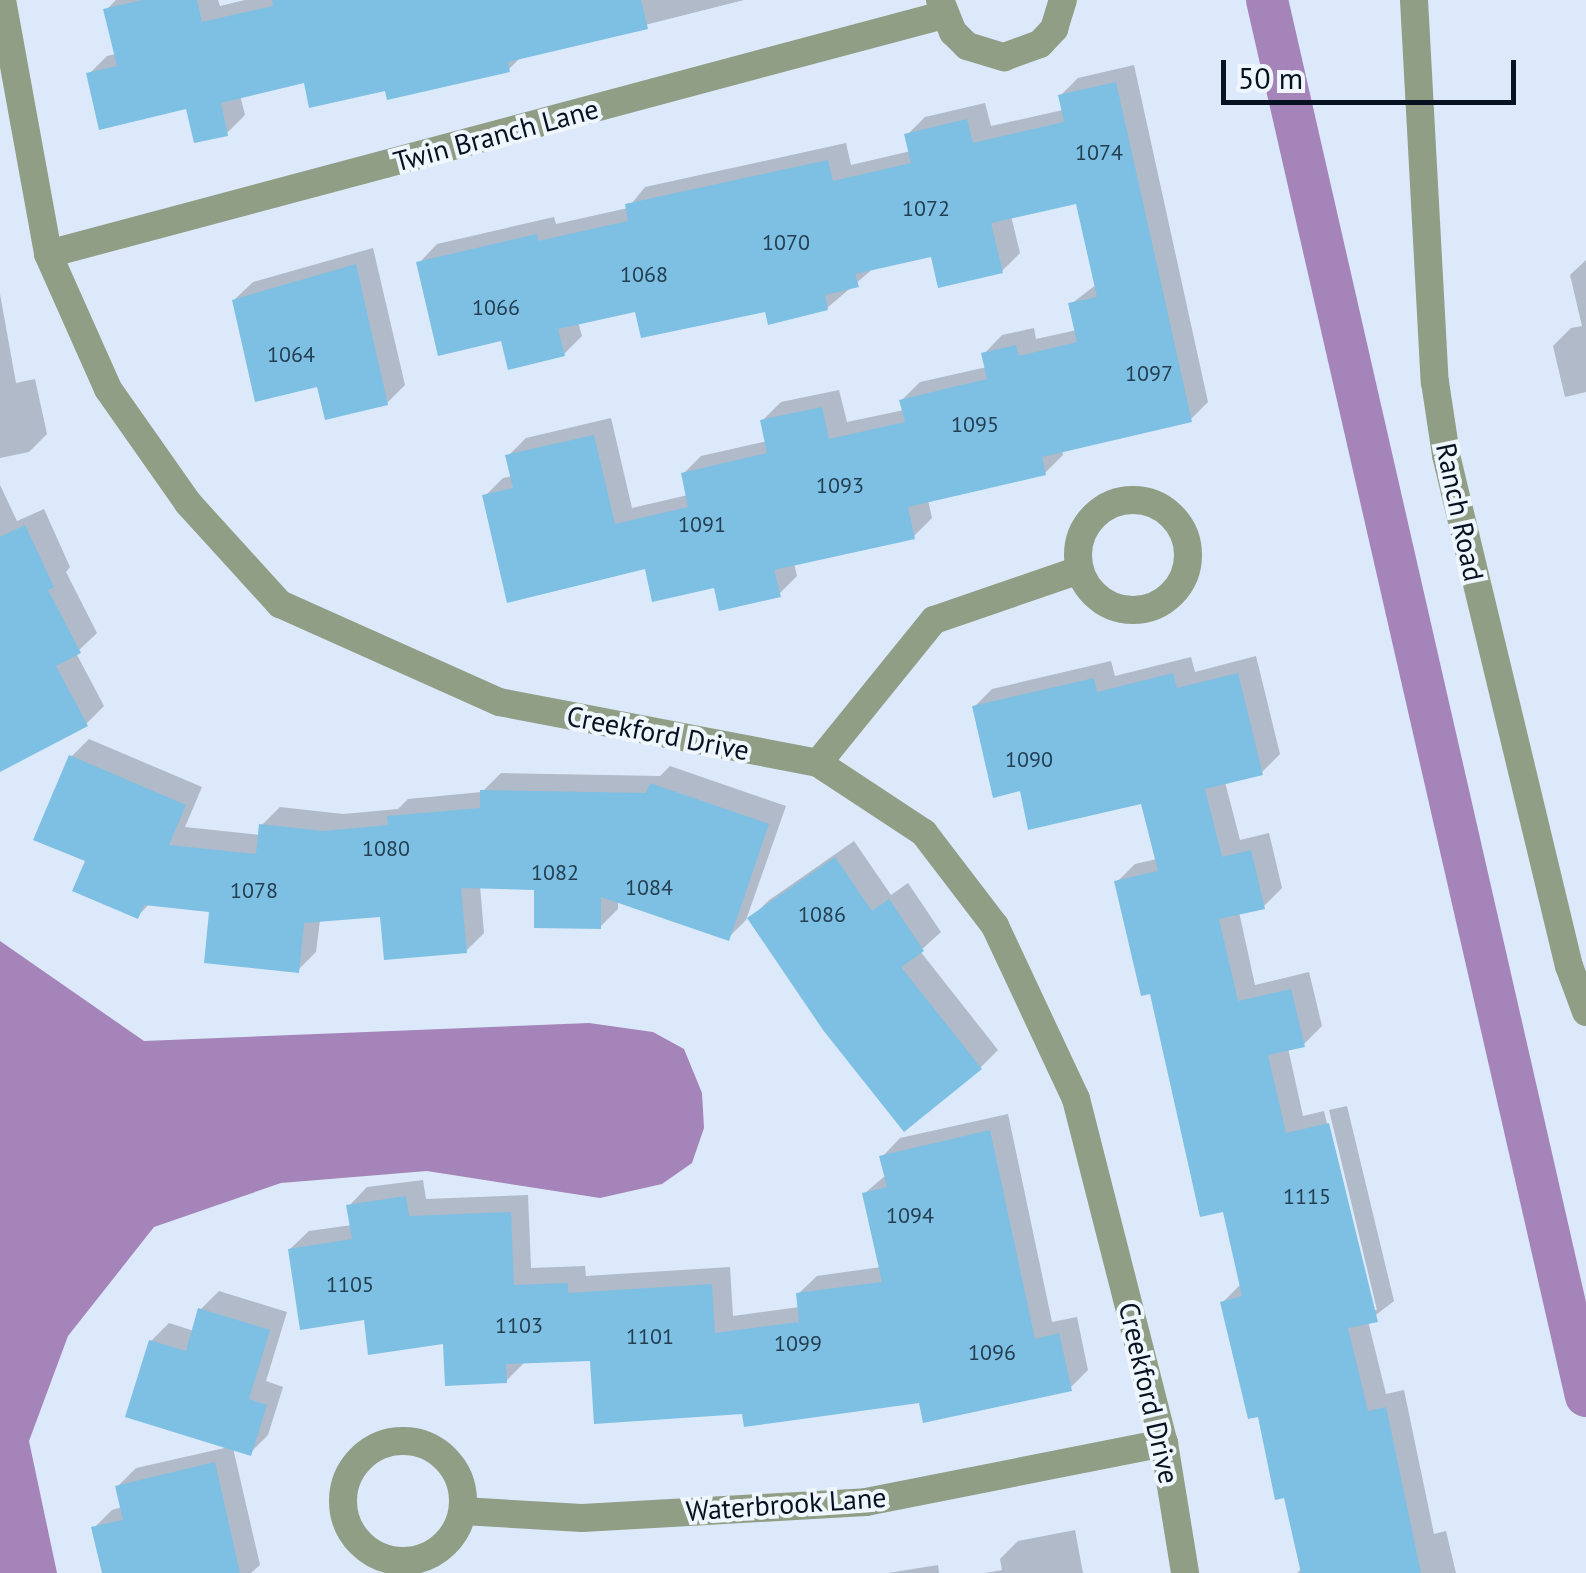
<!DOCTYPE html>
<style>
body{margin:0}
#map{position:relative;width:1586px;height:1573px;overflow:hidden;background:#dce9fa;font-family:"PT Sans",sans-serif}
div>[style]{position:absolute}
.water>*{inset:0;background:#a584b9}
.shadow>*{inset:0;background:#0003}
.canal>*{height:42px;margin:-21px;padding:0 21px;transform-origin:21px;border-radius:21px;background:#a584b9}
.building>*{inset:0;background:#7dc0e3}
.minor>*{height:28px;margin:-14px;padding:0 14px;transform-origin:14px;border-radius:14px;background:#909e86}
.minor>.ring{margin:-14px;padding:0;box-sizing:content-box;background:none;border:28px solid #909e86;border-radius:50%}
span{translate:-50% -50%;white-space:nowrap;text-align:center;line-height:1.15;-webkit-text-stroke:8px #eff6fe;paint-order:stroke}
.number-label{font-size:22px;color:#243e51}
.number-label span{-webkit-text-stroke-width:0}
.street-label{font-size:28px;color:#061220}
.scale{position:absolute;left:1221px;top:60px;width:295px;height:45px;box-sizing:border-box;border:5px solid #061220;border-top:0;padding-left:12px;font-size:30px;line-height:35px;white-space:nowrap;color:#061220;-webkit-text-stroke:8px #eff6fe;paint-order:stroke}
</style>
<div id="map">
<div class="water">
<i style="clip-path:polygon(0 941px,144px 1041px,589px 1023px,653px 1032px,684px 1049px,702px 1093px,704px 1128px,692px 1163px,662px 1184px,600px 1198px,427px 1171px,281px 1183px,154px 1227px,68px 1336px,29px 1441px,57px 1573px,0 1573px)"></i>
</div>
<div class="shadow">
<i style="clip-path:polygon(116px 0,218px 0,220px 6px,245px 0,744px 0,522px 56px,509px 69px,387px 88px,306px 80px,240px 95px,245px 115px,227px 133px,188px 106px,89px 74px,107px 56px,116px 54px,106px 10px)"></i>
<i style="clip-path:polygon(1134px 65px,1208px 402px,1190px 420px,1062px 449px,1063px 455px,1045px 473px,928px 500px,932px 518px,914px 536px,794px 563px,797px 576px,779px 594px,716px 585px,647px 566px,485px 496px,503px 478px,513px 476px,508px 456px,526px 438px,611px 418px,632px 508px,688px 495px,683px 474px,701px 456px,767px 441px,763px 420px,781px 402px,839px 390px,847px 422px,904px 410px,902px 400px,920px 382px,987px 367px,984px 354px,1002px 335px,1034px 328px,1036px 339px,1077px 330px,1071px 304px,1097px 284px,1078px 201px,1011px 216px,1020px 253px,1002px 271px,933px 254px,875px 267px,827px 308px,637px 309px,578px 322px,582px 336px,564px 354px,503px 338px,419px 263px,437px 244px,554px 217px,556px 224px,628px 208px,645px 187px,846px 143px,851px 165px,911px 151px,907px 135px,925px 117px,985px 103px,991px 126px,1063px 110px,1060px 96px,1078px 78px)"></i>
<i style="clip-path:polygon(373px 248px,405px 385px,387px 403px,319px 384px,234px 300px,253px 282px)"></i>
<i style="clip-path:polygon(1586px 260px,1586px 392px,1565px 397px,1553px 346px,1571px 328px,1582px 326px,1570px 275px)"></i>
<i style="clip-path:polygon(0 294px,16px 383px,35px 379px,47px 434px,29px 452px,0 458px)"></i>
<i style="clip-path:polygon(0 485px,17px 521px,44px 509px,70px 567px,66px 572px,97px 633px,76px 653px,104px 706px,86px 724px,0 758px)"></i>
<i style="clip-path:polygon(1256px 656px,1280px 754px,1262px 772px,1225px 782px,1240px 840px,1269px 833px,1282px 888px,1264px 906px,1239px 912px,1255px 985px,1309px 972px,1322px 1026px,1304px 1044px,1288px 1048px,1303px 1116px,1324px 1111px,1372px 1310px,1377px 1310px,1329px 1110px,1347px 1106px,1394px 1301px,1368px 1321px,1386px 1394px,1404px 1390px,1434px 1534px,1446px 1531px,1456px 1573px,1297px 1573px,1302px 1568px,1286px 1495px,1223px 1302px,1242px 1283px,1225px 1209px,1117px 882px,1135px 864px,1157px 859px,1143px 801px,1021px 788px,974px 707px,992px 689px,1111px 661px,1115px 676px,1191px 657px,1195px 672px)"></i>
<i style="clip-path:polygon(89px 739px,202px 787px,185px 827px,260px 835px,262px 825px,280px 807px,343px 814px,398px 809px,408px 799px,482px 792px,501px 773px,660px 776px,670px 766px,786px 806px,746px 920px,728px 938px,618px 900px,618px 909px,600px 927px,537px 888px,480px 886px,484px 933px,466px 951px,383px 914px,320px 920px,316px 952px,298px 970px,212px 910px,150px 903px,138px 916px,88px 860px,71px 757px)"></i>
<i style="clip-path:polygon(854px 841px,891px 895px,908px 883px,941px 932px,920px 951px,998px 1050px,980px 1068px,750px 919px,768px 901px)"></i>
<i style="clip-path:polygon(1008px 1114px,1052px 1322px,1077px 1317px,1088px 1370px,1070px 1388px,744px 1412px,592px 1358px,524px 1363px,506px 1381px,446px 1341px,366px 1318px,290px 1249px,309px 1231px,352px 1225px,349px 1206px,367px 1187px,423px 1180px,426px 1199px,528px 1195px,531px 1268px,585px 1266px,586px 1276px,730px 1267px,733px 1316px,800px 1307px,798px 1294px,817px 1276px,881px 1267px,864px 1194px,886px 1175px,882px 1157px,900px 1138px)"></i>
<i style="clip-path:polygon(219px 1291px,287px 1312px,266px 1381px,283px 1387px,268px 1435px,250px 1453px,233px 1448px,260px 1565px,251px 1573px,104px 1573px,94px 1528px,112px 1510px,122px 1507px,118px 1486px,136px 1468px,229px 1447px,151px 1341px,169px 1323px,194px 1331px,201px 1309px)"></i>
<i style="clip-path:polygon(1075px 1530px,1083px 1573px,985px 1573px,1002px 1570px,1000px 1559px,1018px 1541px)"></i>
<i style="clip-path:polygon(938px 1565px,939px 1573px,888px 1573px)"></i>
</div>
<div class="canal">
<i style="left:1267px;top:0;width:1432px;rotate:77.13deg"></i>
</div>
<div class="building">
<i style="clip-path:polygon(143px 0,197px 0,202px 22px,273px 6px,272px 0,641px 0,648px 29px,508px 62px,510px 72px,387px 100px,385px 91px,309px 108px,304px 83px,221px 103px,228px 136px,194px 143px,186px 109px,99px 130px,86px 73px,117px 66px,103px 9px)"></i>
<i style="clip-path:polygon(1116px 82px,1192px 422px,1042px 457px,1046px 475px,908px 507px,915px 539px,774px 570px,781px 597px,719px 611px,714px 588px,652px 602px,645px 569px,507px 603px,482px 495px,513px 488px,505px 455px,594px 435px,615px 524px,688px 507px,681px 473px,767px 453px,760px 420px,822px 407px,829px 439px,905px 422px,899px 400px,987px 379px,981px 353px,1016px 345px,1019px 356px,1077px 342px,1068px 303px,1097px 297px,1076px 204px,991px 223px,1003px 273px,938px 288px,931px 257px,855px 274px,859px 287px,825px 295px,828px 310px,768px 325px,765px 312px,641px 338px,635px 312px,558px 329px,565px 356px,508px 370px,501px 341px,438px 356px,416px 262px,537px 234px,538px 241px,628px 221px,625px 204px,828px 160px,833px 181px,911px 163px,904px 134px,967px 119px,973px 143px,1064px 122px,1058px 95px)"></i>
<i style="clip-path:polygon(356px 264px,388px 405px,325px 420px,317px 387px,255px 402px,232px 300px)"></i>
<i style="clip-path:polygon(25px 525px,54px 587px,48px 590px,81px 653px,56px 666px,88px 726px,0 772px,0 537px)"></i>
<i style="clip-path:polygon(1173px 673px,1177px 688px,1238px 673px,1263px 775px,1205px 789px,1222px 857px,1251px 850px,1265px 909px,1219px 919px,1238px 1001px,1291px 989px,1305px 1047px,1268px 1055px,1286px 1133px,1329px 1123px,1378px 1322px,1348px 1328px,1368px 1411px,1386px 1407px,1421px 1573px,1301px 1573px,1284px 1498px,1275px 1500px,1258px 1417px,1248px 1419px,1220px 1302px,1242px 1296px,1223px 1212px,1200px 1217px,1150px 994px,1141px 996px,1114px 881px,1158px 871px,1141px 804px,1028px 830px,1020px 791px,993px 798px,972px 706px,1094px 678px,1097px 692px)"></i>
<i style="clip-path:polygon(69px 755px,186px 805px,169px 845px,256px 854px,259px 824px,324px 831px,388px 825px,387px 816px,480px 808px,480px 790px,646px 793px,650px 783px,769px 824px,729px 941px,601px 897px,601px 929px,534px 928px,534px 890px,461px 888px,467px 953px,384px 960px,380px 917px,304px 923px,299px 973px,204px 963px,209px 912px,144px 905px,138px 919px,72px 891px,85px 861px,33px 840px)"></i>
<i style="clip-path:polygon(835px 857px,872px 911px,889px 899px,924px 951px,901px 967px,982px 1069px,904px 1132px,823px 1030px,747px 918px)"></i>
<i style="clip-path:polygon(990px 1130px,1035px 1339px,1059px 1333px,1072px 1391px,923px 1423px,919px 1403px,744px 1427px,742px 1414px,594px 1424px,590px 1361px,506px 1364px,507px 1383px,445px 1386px,443px 1344px,368px 1355px,364px 1320px,300px 1330px,288px 1249px,352px 1239px,346px 1205px,406px 1196px,409px 1216px,511px 1212px,514px 1285px,568px 1283px,568px 1293px,712px 1284px,715px 1333px,799px 1322px,796px 1293px,882px 1282px,862px 1193px,887px 1187px,879px 1156px)"></i>
<i style="clip-path:polygon(198px 1308px,270px 1330px,249px 1399px,267px 1405px,251px 1456px,125px 1417px,149px 1340px,186px 1351px)"></i>
<i style="clip-path:polygon(215px 1462px,240px 1573px,102px 1573px,91px 1527px,123px 1520px,115px 1486px)"></i>
</div>
<div class="minor">
<i style="left:2px;top:0;width:258px;rotate:79.7deg"></i>
<i style="left:48px;top:254px;width:148px;rotate:66deg"></i>
<i style="left:108px;top:389px;width:139px;rotate:54.9deg"></i>
<i style="left:188px;top:503px;width:137px;rotate:47.7deg"></i>
<i style="left:280px;top:604px;width:240px;rotate:24.1deg"></i>
<i style="left:499px;top:702px;width:325px;rotate:10.8deg"></i>
<i style="left:818px;top:763px;width:127px;rotate:33.4deg"></i>
<i style="left:924px;top:833px;width:117px;rotate:52.6deg"></i>
<i style="left:995px;top:926px;width:191px;rotate:64.9deg"></i>
<i style="left:1076px;top:1099px;width:355px;rotate:75.7deg"></i>
<i style="left:1164px;top:1443px;width:132px;rotate:80.8deg"></i>
<i style="left:940px;top:0;width:35px;rotate:68deg"></i>
<i style="left:953px;top:32px;width:20px;rotate:45deg"></i>
<i style="left:967px;top:46px;width:39px;rotate:17deg"></i>
<i style="left:1004px;top:57px;width:38px;rotate:-20deg"></i>
<i style="left:1040px;top:44px;width:21px;rotate:-47deg"></i>
<i style="left:1054px;top:29px;width:30px;rotate:-73deg"></i>
<i style="left:1414px;top:0;width:383px;rotate:86.9deg"></i>
<i style="left:1435px;top:382px;width:74px;rotate:81.4deg"></i>
<i style="left:1446px;top:455px;width:526px;rotate:76.47deg"></i>
<i style="left:1569px;top:966px;width:49px;rotate:69.7deg"></i>
<i style="left:48px;top:254px;width:926px;rotate:-14.95deg"></i>
<i class="ring" style="left:1078px;top:500px;width:82px;height:82px"></i>
<i style="left:818px;top:763px;width:184px;rotate:-51deg"></i>
<i style="left:934px;top:620px;width:153px;rotate:-19deg"></i>
<i class="ring" style="left:343px;top:1441px;width:92px;height:92px"></i>
<i style="left:463px;top:1511px;width:119px;rotate:3.4deg"></i>
<i style="left:582px;top:1518px;width:284px;rotate:-3.2deg"></i>
<i style="left:866px;top:1502px;width:304px;rotate:-11.2deg"></i>
</div>
<div class="number-label">
<span style="left:1099px;top:153px">1074</span>
<span style="left:926px;top:209px">1072</span>
<span style="left:786px;top:243px">1070</span>
<span style="left:644px;top:275px">1068</span>
<span style="left:496px;top:308px">1066</span>
<span style="left:291px;top:355px">1064</span>
<span style="left:1149px;top:374px">1097</span>
<span style="left:975px;top:425px">1095</span>
<span style="left:840px;top:486px">1093</span>
<span style="left:702px;top:525px">1091</span>
<span style="left:1029px;top:760px">1090</span>
<span style="left:386px;top:849px">1080</span>
<span style="left:555px;top:873px">1082</span>
<span style="left:649px;top:888px">1084</span>
<span style="left:254px;top:891px">1078</span>
<span style="left:822px;top:915px">1086</span>
<span style="left:1307px;top:1197px">1115</span>
<span style="left:910px;top:1216px">1094</span>
<span style="left:350px;top:1285px">1105</span>
<span style="left:519px;top:1326px">1103</span>
<span style="left:650px;top:1337px">1101</span>
<span style="left:798px;top:1344px">1099</span>
<span style="left:992px;top:1353px">1096</span>
</div>
<div class="street-label">
<span style="left:496px;top:135px;rotate:-15deg">Twin Branch Lane</span>
<span style="left:1460px;top:512px;rotate:78deg">Ranch Road</span>
<span style="left:658px;top:733px;rotate:11deg">Creekford Drive</span>
<span style="left:1149px;top:1393px;rotate:77deg">Creekford Drive</span>
<span style="left:786px;top:1504px;rotate:-4deg">Waterbrook Lane</span>
</div>
<div class="scale">50 m</div>
</div>
